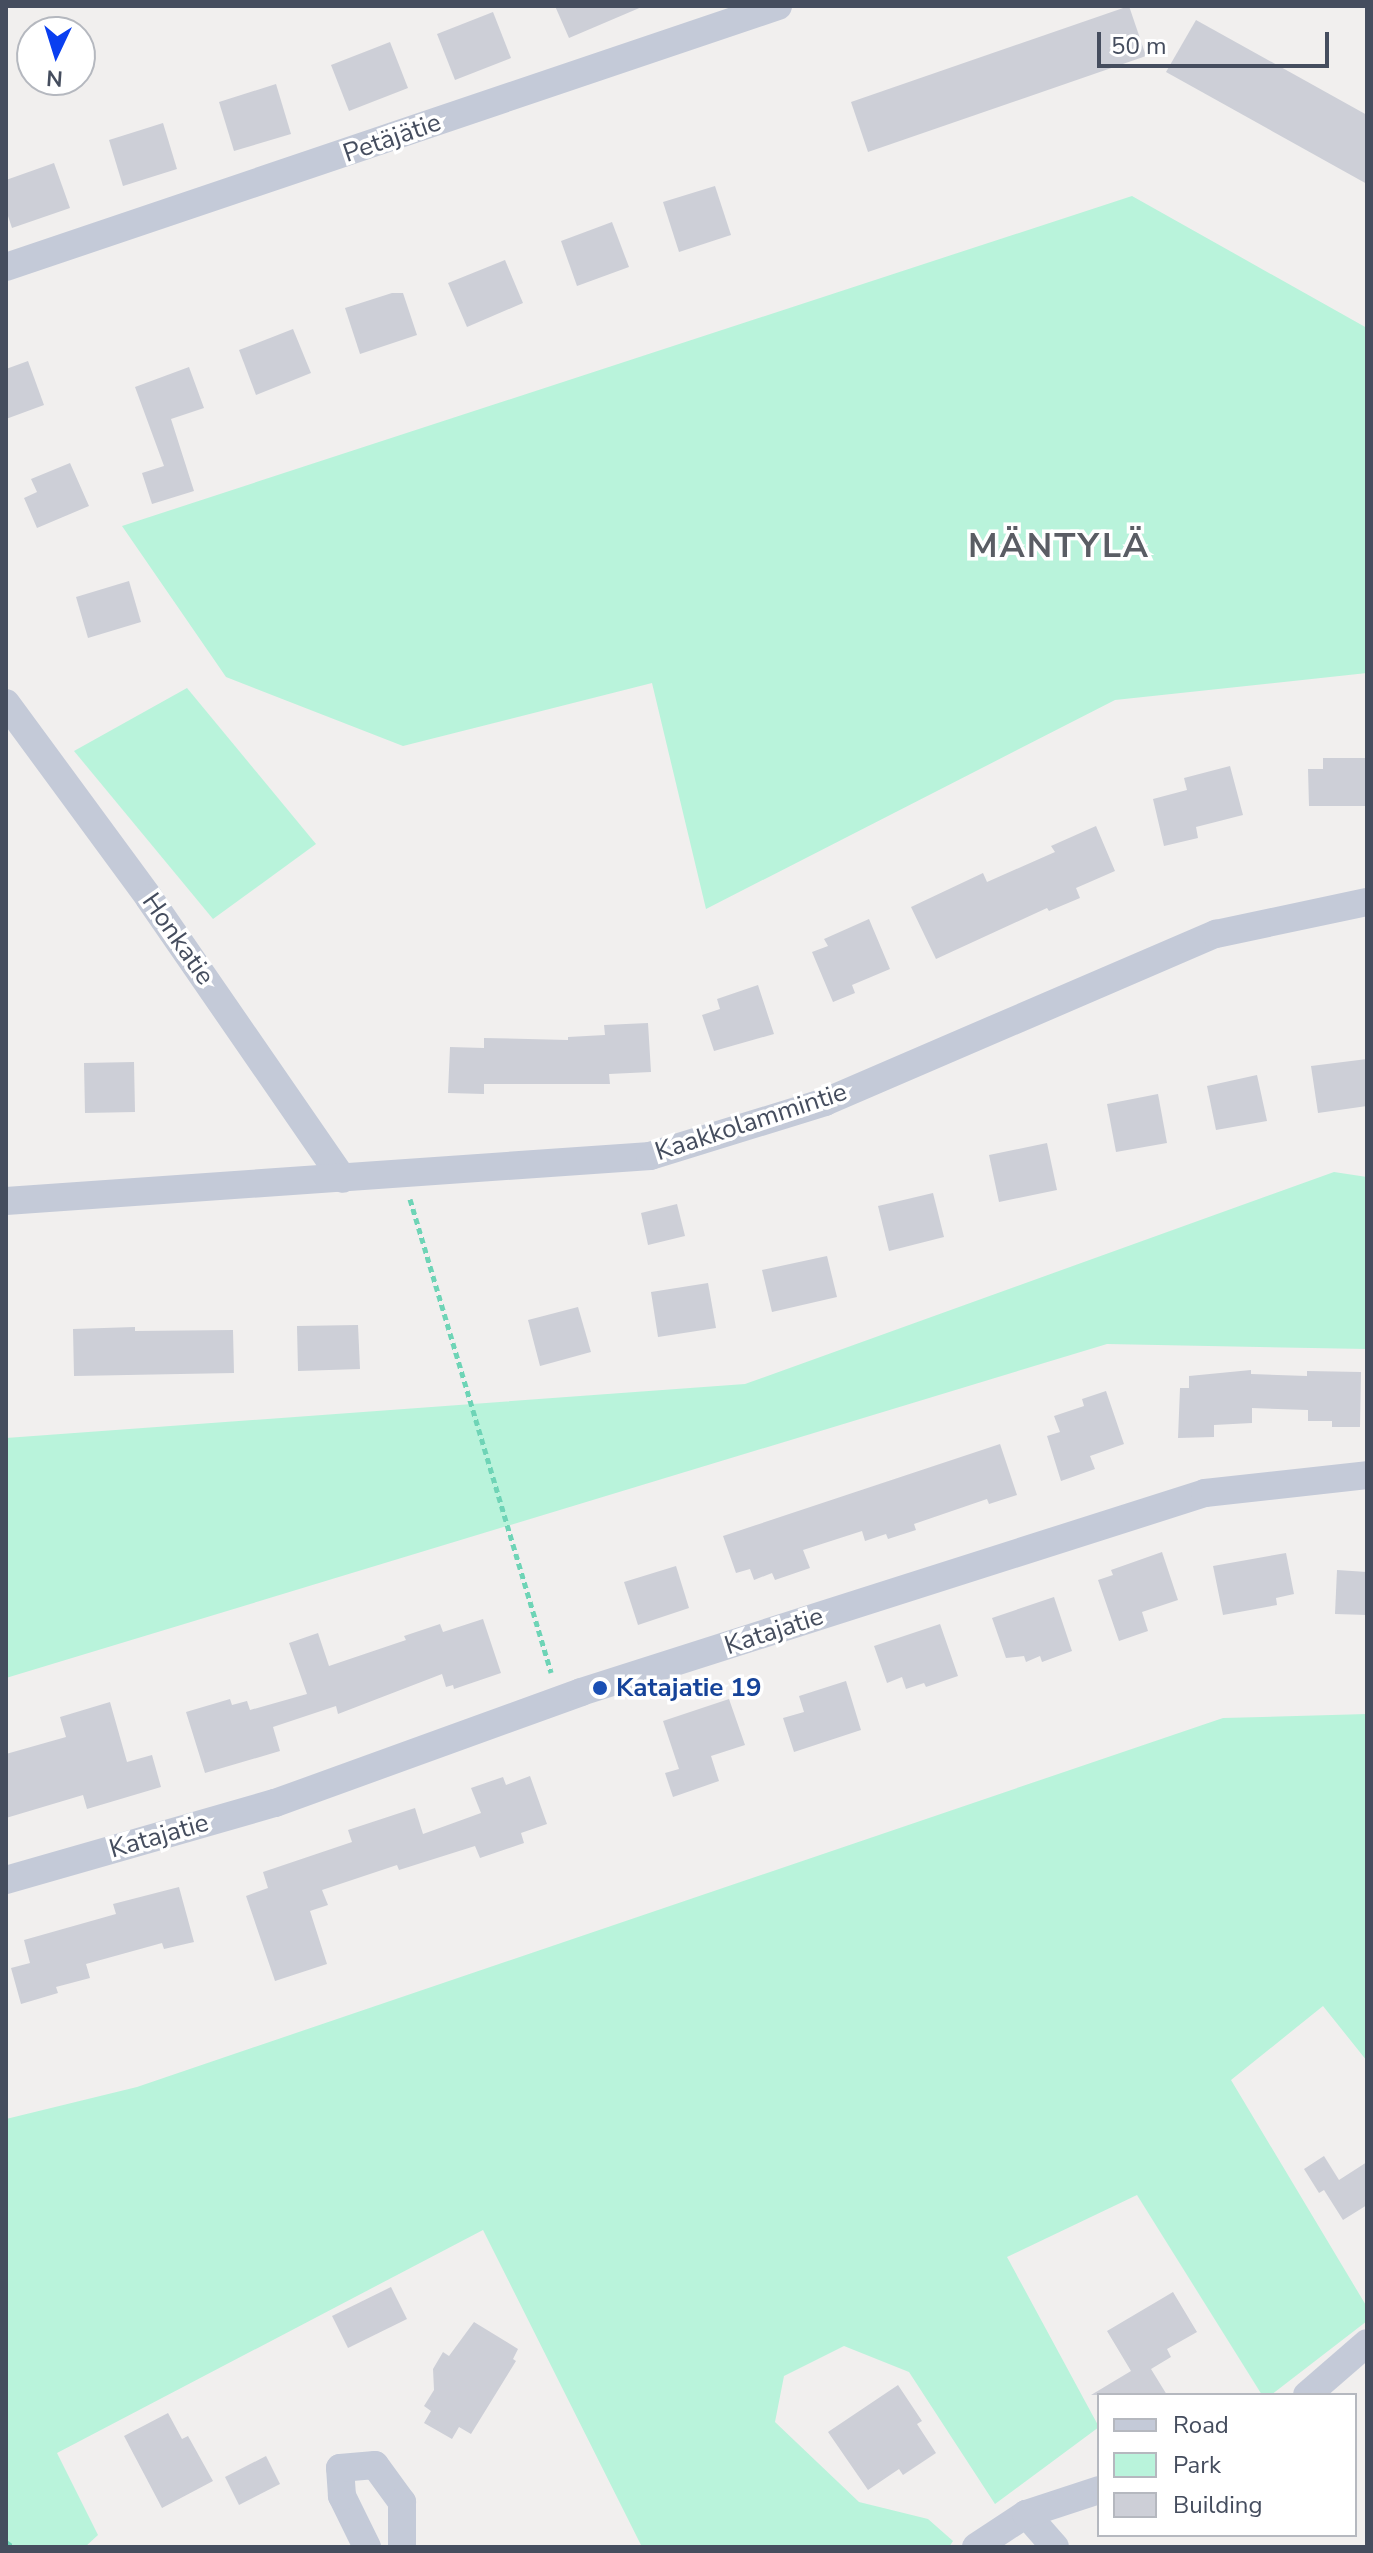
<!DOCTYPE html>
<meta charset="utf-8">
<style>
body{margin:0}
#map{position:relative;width:1373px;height:2553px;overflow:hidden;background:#f1efee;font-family:"Nunito Sans",sans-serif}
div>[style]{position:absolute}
.green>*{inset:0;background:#b9f3db}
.building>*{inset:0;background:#cdcfd7}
.path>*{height:5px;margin-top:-2.5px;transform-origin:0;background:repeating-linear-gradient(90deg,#6ed4b6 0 6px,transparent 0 10px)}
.street>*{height:28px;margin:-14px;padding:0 14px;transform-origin:14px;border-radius:14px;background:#c4cad8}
.dots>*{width:22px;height:22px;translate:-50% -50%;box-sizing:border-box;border:4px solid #fff;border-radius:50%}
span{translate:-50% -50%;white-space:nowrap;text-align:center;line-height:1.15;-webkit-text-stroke:7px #fff;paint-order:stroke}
.street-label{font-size:26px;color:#454d5e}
.transit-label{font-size:26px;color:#164399;font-weight:700}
.left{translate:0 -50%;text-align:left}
.district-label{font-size:34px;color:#5a5d64;font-weight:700;letter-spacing:2px}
.frame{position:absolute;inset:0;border:8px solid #454d5e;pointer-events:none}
.legend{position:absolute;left:1097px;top:2393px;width:260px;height:144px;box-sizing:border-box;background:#fff;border:2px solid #b5b8bf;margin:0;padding:10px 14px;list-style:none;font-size:24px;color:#454d5e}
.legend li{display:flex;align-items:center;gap:16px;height:40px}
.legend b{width:40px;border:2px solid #b5b8bf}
.north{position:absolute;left:16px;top:16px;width:80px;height:80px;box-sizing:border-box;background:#fff;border:2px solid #b5b8bf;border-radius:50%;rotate:184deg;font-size:22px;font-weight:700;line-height:32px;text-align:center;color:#454d5e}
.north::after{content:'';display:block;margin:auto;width:28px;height:36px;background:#0a3ff0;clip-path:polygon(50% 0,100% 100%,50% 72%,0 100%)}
.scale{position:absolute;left:1097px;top:32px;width:232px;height:36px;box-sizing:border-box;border:4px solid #454d5e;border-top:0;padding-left:10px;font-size:24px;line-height:28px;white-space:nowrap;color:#454d5e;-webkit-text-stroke:6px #fff;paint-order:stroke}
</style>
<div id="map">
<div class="green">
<i style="clip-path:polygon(1132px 196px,1367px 328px,1367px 673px,1115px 700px,706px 909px,652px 683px,403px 746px,226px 677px,122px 526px)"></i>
<i style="clip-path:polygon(187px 688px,316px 844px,213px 919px,74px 751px)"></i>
<i style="clip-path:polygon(1334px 1172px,1367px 1177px,1367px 1349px,1107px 1344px,6px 1678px,6px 1438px,745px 1384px)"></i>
<i style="clip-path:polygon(1367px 1714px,1367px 2061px,1323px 2006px,1231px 2080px,1367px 2307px,1367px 2321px,1271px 2395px,1262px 2395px,1137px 2195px,1007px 2257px,1099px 2427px,995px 2504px,909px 2372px,844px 2346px,784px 2376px,775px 2422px,859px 2502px,928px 2519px,953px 2541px,949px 2547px,642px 2547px,483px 2230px,57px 2453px,98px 2535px,85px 2547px,6px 2547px,6px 2119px,137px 2087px,1223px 1718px)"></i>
</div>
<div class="building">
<i style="clip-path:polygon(555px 6px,644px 6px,569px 38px)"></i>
<i style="clip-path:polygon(1129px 6px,1146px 56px,868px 152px,851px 102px)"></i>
<i style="clip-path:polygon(493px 12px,511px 58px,455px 80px,437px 34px)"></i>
<i style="clip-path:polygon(1196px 20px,1367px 115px,1367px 184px,1166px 72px)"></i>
<i style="clip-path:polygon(390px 42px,408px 88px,349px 111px,331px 65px)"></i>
<i style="clip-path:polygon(276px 84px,291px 134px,234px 151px,219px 102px)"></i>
<i style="clip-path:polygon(163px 123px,177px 169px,123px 186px,109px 140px)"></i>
<i style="clip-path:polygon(54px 163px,70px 208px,12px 228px,6px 210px,6px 180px)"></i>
<i style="clip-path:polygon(715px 186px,731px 235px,679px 252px,663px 202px)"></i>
<i style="clip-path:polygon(612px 222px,629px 267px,577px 286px,561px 241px)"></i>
<i style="clip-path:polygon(505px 260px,523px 303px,467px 327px,448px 283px)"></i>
<i style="clip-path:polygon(392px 293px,403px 293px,417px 335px,360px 354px,345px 308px)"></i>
<i style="clip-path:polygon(293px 329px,311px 373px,256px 395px,239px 350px)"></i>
<i style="clip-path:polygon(28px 361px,44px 405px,6px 419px,6px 369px)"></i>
<i style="clip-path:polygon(189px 367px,204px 408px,171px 419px,194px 491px,152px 504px,142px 473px,164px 466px,135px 387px)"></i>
<i style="clip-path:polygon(70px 463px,89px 506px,37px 528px,24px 498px,37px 492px,31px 479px)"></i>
<i style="clip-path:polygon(129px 581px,141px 622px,88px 638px,76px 597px)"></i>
<i style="clip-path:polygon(1323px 758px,1367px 758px,1367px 806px,1309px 806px,1308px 769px,1323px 769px)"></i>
<i style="clip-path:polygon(1230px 766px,1243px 815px,1196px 827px,1198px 838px,1164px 846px,1153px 799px,1187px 790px,1184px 778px)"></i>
<i style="clip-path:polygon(1096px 826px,1115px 871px,1076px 888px,1080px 898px,1049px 911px,1047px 908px,936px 959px,911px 907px,983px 873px,987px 882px,1055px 852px,1051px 846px)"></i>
<i style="clip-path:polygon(869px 919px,890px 969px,852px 985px,855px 993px,833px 1002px,812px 952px,828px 946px,824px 939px)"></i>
<i style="clip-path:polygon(758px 985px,774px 1034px,714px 1051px,702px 1015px,720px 1009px,717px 999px)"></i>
<i style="clip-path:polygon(648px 1023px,651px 1072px,609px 1074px,610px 1084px,484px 1084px,484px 1094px,448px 1093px,450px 1047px,484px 1048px,484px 1038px,568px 1040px,568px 1037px,605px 1035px,604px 1025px)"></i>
<i style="clip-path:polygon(1367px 1059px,1367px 1106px,1318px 1113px,1311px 1066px)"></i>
<i style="clip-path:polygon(134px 1062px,135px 1112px,85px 1113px,84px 1063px)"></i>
<i style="clip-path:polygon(1257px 1075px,1267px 1121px,1216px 1130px,1207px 1086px)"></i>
<i style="clip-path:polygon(1158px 1094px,1167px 1143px,1116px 1152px,1107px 1104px)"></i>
<i style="clip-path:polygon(1047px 1143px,1057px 1190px,999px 1202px,989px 1155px)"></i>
<i style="clip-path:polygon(933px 1193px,944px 1237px,889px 1251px,878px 1206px)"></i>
<i style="clip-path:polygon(677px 1204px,685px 1236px,648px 1245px,641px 1213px)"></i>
<i style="clip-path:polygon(827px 1256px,837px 1297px,772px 1312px,762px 1270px)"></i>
<i style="clip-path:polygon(708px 1283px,716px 1328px,658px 1337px,651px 1292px)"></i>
<i style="clip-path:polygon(578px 1307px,591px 1352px,540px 1366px,528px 1320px)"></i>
<i style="clip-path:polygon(358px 1325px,360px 1369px,298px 1371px,297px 1326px)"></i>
<i style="clip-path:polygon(135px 1327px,135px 1331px,233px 1330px,234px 1373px,74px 1376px,73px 1329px)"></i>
<i style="clip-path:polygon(1251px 1370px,1251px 1374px,1307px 1376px,1307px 1371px,1361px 1372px,1360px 1427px,1332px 1427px,1332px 1421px,1308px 1421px,1308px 1410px,1252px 1408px,1252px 1423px,1214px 1425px,1214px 1437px,1178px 1438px,1180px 1388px,1189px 1388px,1189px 1376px)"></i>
<i style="clip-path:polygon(1106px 1391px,1124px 1444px,1090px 1456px,1095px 1469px,1061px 1481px,1047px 1436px,1060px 1432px,1054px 1416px,1084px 1406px,1082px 1399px)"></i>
<i style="clip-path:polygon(1000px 1444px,1017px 1495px,989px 1504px,987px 1499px,914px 1524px,916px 1530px,888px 1539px,886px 1534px,865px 1541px,862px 1531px,803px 1550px,810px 1568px,775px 1580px,772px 1573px,754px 1580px,750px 1569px,736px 1573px,723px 1536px)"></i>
<i style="clip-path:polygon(1162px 1552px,1178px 1600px,1142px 1612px,1148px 1631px,1119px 1641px,1098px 1580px,1113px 1575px,1111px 1570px)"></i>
<i style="clip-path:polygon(1286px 1553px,1294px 1594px,1276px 1598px,1277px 1605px,1223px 1615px,1213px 1566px)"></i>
<i style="clip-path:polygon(676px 1566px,689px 1608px,638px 1625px,624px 1582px)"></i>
<i style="clip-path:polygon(1337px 1570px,1367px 1572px,1367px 1615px,1335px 1614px)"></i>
<i style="clip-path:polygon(1054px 1597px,1072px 1651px,1042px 1662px,1040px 1656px,1026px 1662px,1024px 1656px,1006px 1658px,992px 1618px)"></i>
<i style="clip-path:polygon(483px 1619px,501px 1673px,454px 1689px,453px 1685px,446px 1687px,442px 1674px,338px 1714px,336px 1706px,273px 1727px,280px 1751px,205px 1773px,186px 1712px,230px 1699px,232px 1705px,247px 1701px,250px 1710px,307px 1694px,289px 1643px,318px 1633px,329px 1666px,406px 1640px,404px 1636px,440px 1624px,443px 1632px)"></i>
<i style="clip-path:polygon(940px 1624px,958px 1676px,926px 1687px,924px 1683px,906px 1689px,902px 1677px,887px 1683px,874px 1646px)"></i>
<i style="clip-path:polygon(846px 1681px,861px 1730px,794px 1752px,783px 1718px,804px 1712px,799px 1696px)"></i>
<i style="clip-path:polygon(729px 1699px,745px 1745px,711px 1756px,719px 1781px,673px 1797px,665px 1773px,679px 1769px,663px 1721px)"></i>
<i style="clip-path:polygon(110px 1702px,127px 1762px,152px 1755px,161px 1787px,87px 1809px,83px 1795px,6px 1818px,6px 1754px,66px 1737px,60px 1717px)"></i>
<i style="clip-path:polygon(530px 1776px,547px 1824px,521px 1833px,524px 1843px,480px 1858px,475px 1846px,399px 1870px,397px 1865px,322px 1890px,328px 1905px,310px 1911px,327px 1964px,275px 1981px,246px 1896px,268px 1888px,263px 1872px,352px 1842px,348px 1830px,415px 1808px,423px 1834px,481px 1813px,471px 1788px,503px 1777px,506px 1785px)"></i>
<i style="clip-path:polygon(179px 1887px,194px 1942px,164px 1949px,162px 1943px,86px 1964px,90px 1978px,56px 1987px,58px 1993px,21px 2004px,11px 1968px,30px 1963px,24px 1940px,116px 1914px,113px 1904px)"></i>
<i style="clip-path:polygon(1324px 2156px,1339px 2180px,1367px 2162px,1367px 2205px,1343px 2220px,1324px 2190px,1319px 2193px,1304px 2169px)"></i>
<i style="clip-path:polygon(391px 2287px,407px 2319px,348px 2348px,332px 2316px)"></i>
<i style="clip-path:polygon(1173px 2292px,1197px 2332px,1167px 2349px,1171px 2357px,1151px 2369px,1167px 2395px,1091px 2395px,1131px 2371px,1107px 2331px)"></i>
<i style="clip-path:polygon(474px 2322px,518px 2349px,513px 2359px,516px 2361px,471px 2434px,459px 2427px,452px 2439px,424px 2423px,431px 2411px,424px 2406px,434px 2390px,433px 2369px,443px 2352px,449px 2356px)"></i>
<i style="clip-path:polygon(898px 2385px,922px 2421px,917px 2424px,936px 2453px,903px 2475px,899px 2469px,868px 2490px,828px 2432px)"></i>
<i style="clip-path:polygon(168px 2413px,182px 2439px,188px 2436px,213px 2481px,162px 2508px,124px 2436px)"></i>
<i style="clip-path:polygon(266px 2456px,280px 2484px,239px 2505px,225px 2477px)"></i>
</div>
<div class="path">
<i style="left:410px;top:1199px;width:494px;rotate:73.4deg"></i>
<i style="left:6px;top:2542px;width:9px;rotate:36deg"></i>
</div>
<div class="street">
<i style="left:6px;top:267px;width:815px;rotate:-18.68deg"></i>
<i style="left:6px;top:703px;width:242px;rotate:53.7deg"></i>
<i style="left:149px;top:898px;width:341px;rotate:55.4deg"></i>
<i style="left:6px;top:1201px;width:646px;rotate:-4deg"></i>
<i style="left:650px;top:1156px;width:183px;rotate:-17.1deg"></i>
<i style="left:825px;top:1102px;width:426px;rotate:-23.3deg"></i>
<i style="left:1216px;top:934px;width:154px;rotate:-12deg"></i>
<i style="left:6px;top:1880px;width:280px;rotate:-16deg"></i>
<i style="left:275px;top:1803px;width:326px;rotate:-19.9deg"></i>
<i style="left:581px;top:1692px;width:655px;rotate:-17.69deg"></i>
<i style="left:1205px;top:1493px;width:163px;rotate:-6.3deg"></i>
<i style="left:1307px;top:2395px;width:79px;rotate:-40.9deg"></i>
<i style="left:1026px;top:2514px;width:44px;rotate:48.7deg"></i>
<i style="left:367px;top:2547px;width:57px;rotate:-116.1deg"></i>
<i style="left:342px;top:2496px;width:28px;rotate:-94deg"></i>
<i style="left:340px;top:2468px;width:35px;rotate:-5deg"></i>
<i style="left:375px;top:2465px;width:46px;rotate:53.9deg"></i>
<i style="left:402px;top:2502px;width:45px;rotate:90deg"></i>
<i style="left:976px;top:2547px;width:60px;rotate:-33.4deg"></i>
<i style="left:1026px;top:2514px;width:77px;rotate:-18.2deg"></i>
</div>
<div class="dots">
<i style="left:600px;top:1688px;background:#1a4fb4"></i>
</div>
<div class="street-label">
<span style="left:392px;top:138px;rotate:-19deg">Petäjätie</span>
<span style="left:178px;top:939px;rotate:55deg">Honkatie</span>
<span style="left:751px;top:1122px;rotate:-18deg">Kaakkolammintie</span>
<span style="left:774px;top:1631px;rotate:-18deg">Katajatie</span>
<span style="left:159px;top:1836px;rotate:-16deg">Katajatie</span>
</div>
<div class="transit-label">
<span class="left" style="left:616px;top:1688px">Katajatie 19</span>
</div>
<div class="district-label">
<span style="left:1059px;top:547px">MÄNTYLÄ</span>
</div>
<div class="frame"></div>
<ul class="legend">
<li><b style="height:10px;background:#c4cad8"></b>Road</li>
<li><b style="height:22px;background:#b9f3db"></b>Park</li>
<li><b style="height:22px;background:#cdcfd7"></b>Building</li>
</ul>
<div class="north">N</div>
<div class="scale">50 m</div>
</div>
